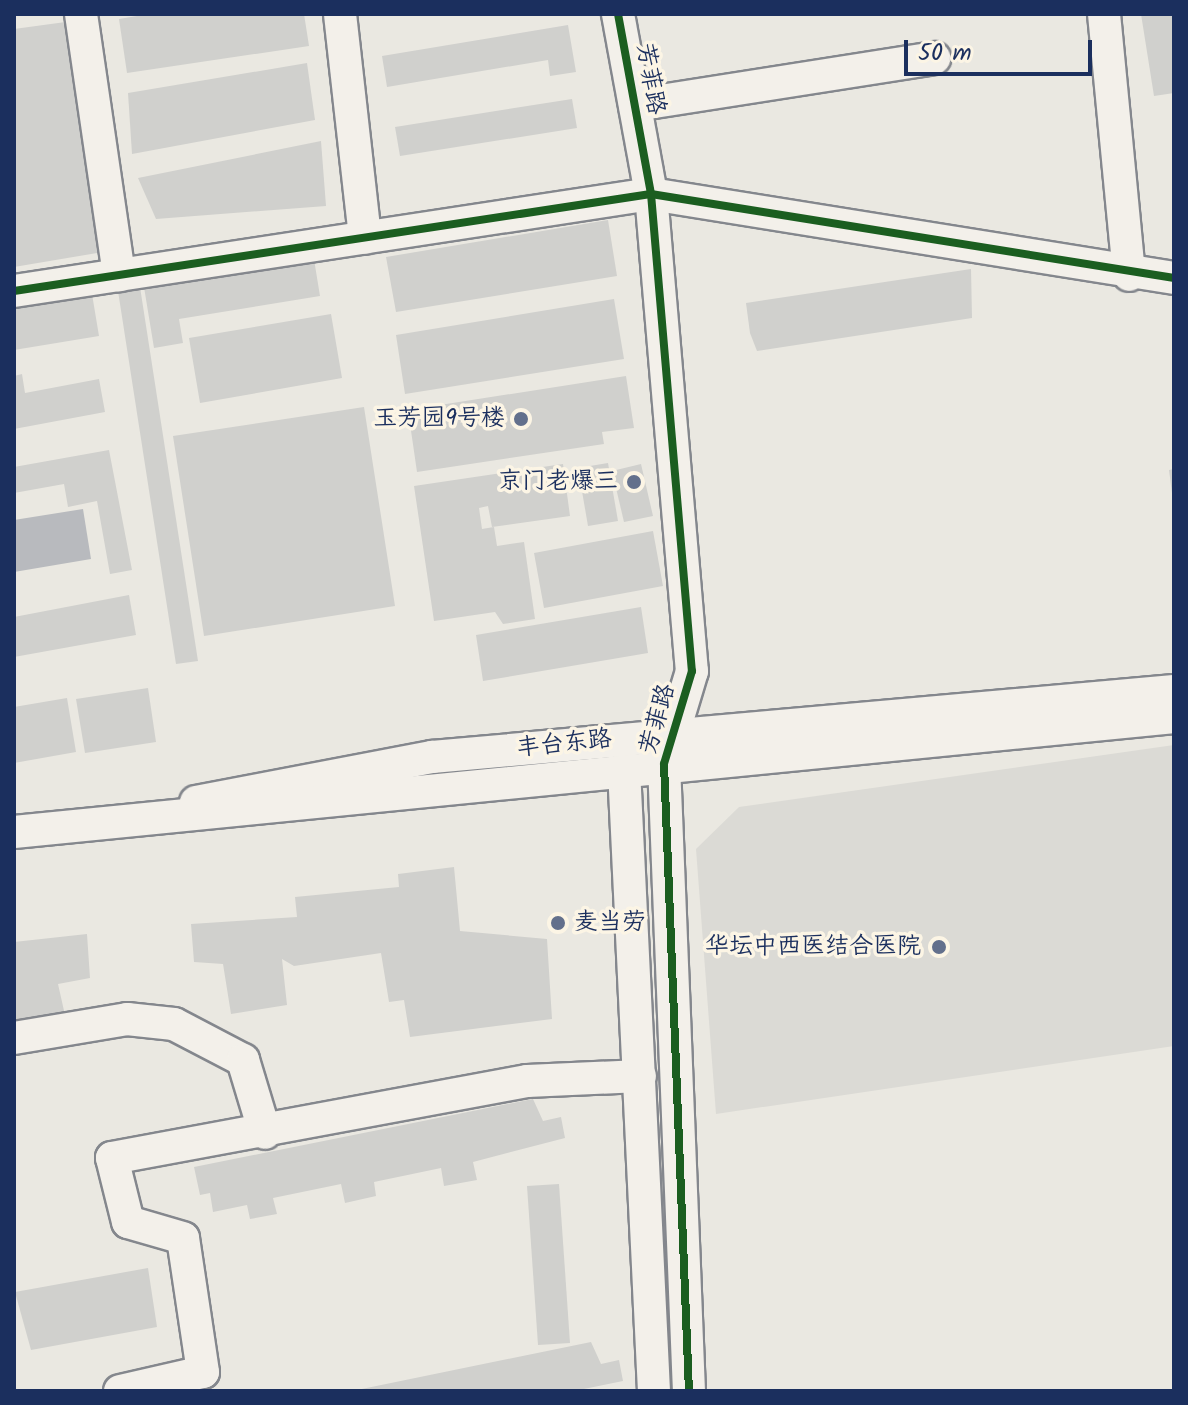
<!DOCTYPE html>
<meta charset="utf-8">
<style>
body{margin:0}
#map{position:relative;width:1188px;height:1405px;overflow:hidden;background:#eae8e1;font-family:Kalam,"LXGW WenKai TC",sans-serif}
div>[style]{position:absolute}
.built>*{inset:0;background:#dbdad5}
.water>*{inset:0;background:#b8babe}
.building>*{inset:0;background:#d0d0cd}
.roads{filter:drop-shadow(2px 0 #84878d) drop-shadow(-2px 0 #84878d) drop-shadow(0 2px #84878d) drop-shadow(0 -2px #84878d)}
.minor>*{height:32px;margin:-16px;padding:0 16px;transform-origin:16px;border-radius:16px;background:#f3f0ea}
.cycleway>*{height:8px;margin:-4px;padding:0 4px;transform-origin:4px;border-radius:4px;background:#1b5e20}
.dots>*{width:22px;height:22px;translate:-50% -50%;box-sizing:border-box;border:4px solid #fcf5e5;border-radius:50%}
span{translate:-50% -50%;white-space:nowrap;text-align:center;line-height:1.15;-webkit-text-stroke:7px #fcf5e5;paint-order:stroke}
.street-label{font-size:24px;color:#1b2f5e}
.poi-label{font-size:24px;color:#1b2f5e}
.right{translate:-100% -50%;text-align:right}
.left{translate:0 -50%;text-align:left}
.frame{position:absolute;inset:0;border:16px solid #1b2f5e;pointer-events:none}
.scale{position:absolute;left:904px;top:40px;width:188px;height:36px;box-sizing:border-box;border:4px solid #1b2f5e;border-top:0;padding-left:10px;font-size:24px;line-height:28px;white-space:nowrap;color:#1b2f5e;-webkit-text-stroke:6px #fcf5e5;paint-order:stroke}
</style>
<div id="map">
<div class="built">
<i style="clip-path:polygon(1174px 745px,1174px 1046px,716px 1114px,696px 849px,739px 807px)"></i>
</div>
<div class="water">
<i style="clip-path:polygon(83px 509px,91px 559px,14px 572px,14px 520px)"></i>
</div>
<div class="building">
<i style="clip-path:polygon(149px 14px,304px 14px,309px 46px,127px 73px,119px 19px)"></i>
<i style="clip-path:polygon(1141px 14px,1174px 14px,1174px 93px,1154px 96px)"></i>
<i style="clip-path:polygon(73px 21px,103px 252px,14px 267px,14px 29px)"></i>
<i style="clip-path:polygon(568px 25px,576px 72px,550px 76px,548px 60px,387px 87px,382px 56px)"></i>
<i style="clip-path:polygon(307px 63px,315px 120px,132px 154px,128px 93px)"></i>
<i style="clip-path:polygon(572px 99px,577px 128px,400px 156px,395px 127px)"></i>
<i style="clip-path:polygon(321px 141px,326px 206px,156px 219px,138px 178px)"></i>
<i style="clip-path:polygon(608px 220px,617px 276px,396px 312px,386px 257px)"></i>
<i style="clip-path:polygon(313px 253px,320px 296px,179px 319px,183px 343px,154px 348px,143px 281px)"></i>
<i style="clip-path:polygon(971px 269px,972px 318px,757px 351px,750px 333px,746px 303px)"></i>
<i style="clip-path:polygon(140px 287px,198px 661px,176px 664px,118px 291px)"></i>
<i style="clip-path:polygon(92px 294px,99px 336px,14px 350px,14px 307px)"></i>
<i style="clip-path:polygon(614px 299px,624px 359px,405px 394px,396px 335px)"></i>
<i style="clip-path:polygon(331px 314px,342px 378px,200px 403px,189px 338px)"></i>
<i style="clip-path:polygon(22px 374px,25px 393px,99px 379px,105px 412px,14px 429px,14px 376px)"></i>
<i style="clip-path:polygon(626px 376px,634px 428px,602px 432px,604px 444px,417px 472px,408px 410px)"></i>
<i style="clip-path:polygon(364px 407px,395px 606px,204px 636px,173px 436px)"></i>
<i style="clip-path:polygon(109px 450px,132px 570px,110px 574px,97px 501px,68px 507px,64px 484px,14px 493px,14px 467px)"></i>
<i style="clip-path:polygon(608px 463px,618px 521px,588px 526px,578px 468px)"></i>
<i style="clip-path:polygon(563px 464px,570px 516px,492px 527px,488px 506px,479px 508px,482px 529px,494px 527px,497px 546px,524px 542px,535px 619px,503px 624px,495px 612px,434px 621px,414px 486px)"></i>
<i style="clip-path:polygon(641px 464px,653px 516px,624px 522px,612px 471px)"></i>
<i style="clip-path:polygon(1174px 469px,1174px 493px,1172px 493px,1169px 470px)"></i>
<i style="clip-path:polygon(653px 531px,663px 586px,544px 608px,534px 553px)"></i>
<i style="clip-path:polygon(129px 595px,136px 635px,14px 657px,14px 617px)"></i>
<i style="clip-path:polygon(641px 607px,648px 653px,483px 681px,476px 635px)"></i>
<i style="clip-path:polygon(148px 688px,156px 742px,85px 753px,76px 699px)"></i>
<i style="clip-path:polygon(67px 698px,76px 752px,14px 763px,14px 707px)"></i>
<i style="clip-path:polygon(454px 867px,460px 931px,547px 939px,552px 1019px,410px 1037px,404px 1000px,389px 1002px,381px 953px,294px 966px,282px 959px,287px 1005px,231px 1014px,223px 964px,194px 962px,191px 924px,297px 917px,295px 897px,399px 887px,398px 874px)"></i>
<i style="clip-path:polygon(87px 934px,90px 978px,58px 984px,67px 1024px,14px 1028px,14px 942px)"></i>
<i style="clip-path:polygon(533px 1099px,543px 1121px,561px 1117px,565px 1138px,473px 1162px,477px 1180px,444px 1186px,441px 1168px,374px 1182px,376px 1196px,345px 1203px,341px 1184px,273px 1198px,277px 1214px,250px 1219px,247px 1205px,213px 1212px,210px 1193px,200px 1195px,194px 1167px)"></i>
<i style="clip-path:polygon(559px 1184px,570px 1343px,538px 1345px,527px 1186px)"></i>
<i style="clip-path:polygon(148px 1268px,157px 1327px,31px 1350px,15px 1292px)"></i>
<i style="clip-path:polygon(591px 1342px,601px 1364px,619px 1360px,623px 1381px,574px 1391px,352px 1391px)"></i>
</div>
<div class="roads">
<div class="minor">
<i style="left:81px;top:14px;width:264px;rotate:81.7deg"></i>
<i style="left:340px;top:14px;width:225px;rotate:83.6deg"></i>
<i style="left:618px;top:14px;width:183px;rotate:79.6deg"></i>
<i style="left:651px;top:194px;width:479px;rotate:85.1deg"></i>
<i style="left:692px;top:671px;width:97px;rotate:106.8deg"></i>
<i style="left:664px;top:764px;width:627px;rotate:87.72deg"></i>
<i style="left:1104px;top:14px;width:262px;rotate:84.5deg"></i>
<i style="left:635px;top:105px;width:303px;rotate:-8.9deg"></i>
<i style="left:14px;top:291px;width:644px;rotate:-8.66deg"></i>
<i style="left:651px;top:194px;width:530px;rotate:9.12deg"></i>
<i style="left:624px;top:769px;width:623px;rotate:87.24deg"></i>
<i style="left:196px;top:802px;width:240px;rotate:-10.8deg"></i>
<i style="left:432px;top:757px;width:745px;rotate:-5.08deg"></i>
<i style="left:14px;top:832px;width:1166px;rotate:-5.66deg"></i>
<i style="left:14px;top:1038px;width:115px;rotate:-9.5deg"></i>
<i style="left:127px;top:1019px;width:47px;rotate:6.1deg"></i>
<i style="left:174px;top:1024px;width:78px;rotate:27.6deg"></i>
<i style="left:243px;top:1060px;width:76px;rotate:73.2deg"></i>
<i style="left:120px;top:1391px;width:85px;rotate:-12.9deg"></i>
<i style="left:203px;top:1372px;width:135px;rotate:-98.5deg"></i>
<i style="left:183px;top:1238px;width:57px;rotate:-163.8deg"></i>
<i style="left:128px;top:1222px;width:66px;rotate:-104deg"></i>
<i style="left:112px;top:1158px;width:422px;rotate:-10.5deg"></i>
<i style="left:527px;top:1081px;width:113px;rotate:-2.5deg"></i>
</div>
</div>
<div class="cycleway">
<i style="left:618px;top:14px;width:183px;rotate:79.6deg"></i>
<i style="left:651px;top:194px;width:479px;rotate:85.1deg"></i>
<i style="left:692px;top:671px;width:97px;rotate:106.8deg"></i>
<i style="left:664px;top:764px;width:627px;rotate:87.72deg"></i>
<i style="left:14px;top:291px;width:644px;rotate:-8.66deg"></i>
<i style="left:651px;top:194px;width:530px;rotate:9.12deg"></i>
</div>
<div class="dots">
<i style="left:521px;top:419px;background:#63708c"></i>
<i style="left:634px;top:482px;background:#63708c"></i>
<i style="left:558px;top:923px;background:#63708c"></i>
<i style="left:939px;top:947px;background:#63708c"></i>
</div>
<div class="street-label">
<span style="left:650px;top:79px;rotate:80deg">芳菲路</span>
<span style="left:658px;top:719px;rotate:-74deg">芳菲路</span>
<span style="left:564px;top:744px;rotate:-6deg">丰台东路</span>
</div>
<div class="poi-label">
<span class="right" style="left:505px;top:419px">玉芳园9号楼</span>
<span class="right" style="left:618px;top:482px">京门老爆三</span>
<span class="left" style="left:574px;top:923px">麦当劳</span>
<span class="right" style="left:921px;top:947px">华坛中西医结合医院</span>
</div>
<div class="frame"></div>
<div class="scale">50 m</div>
</div>
